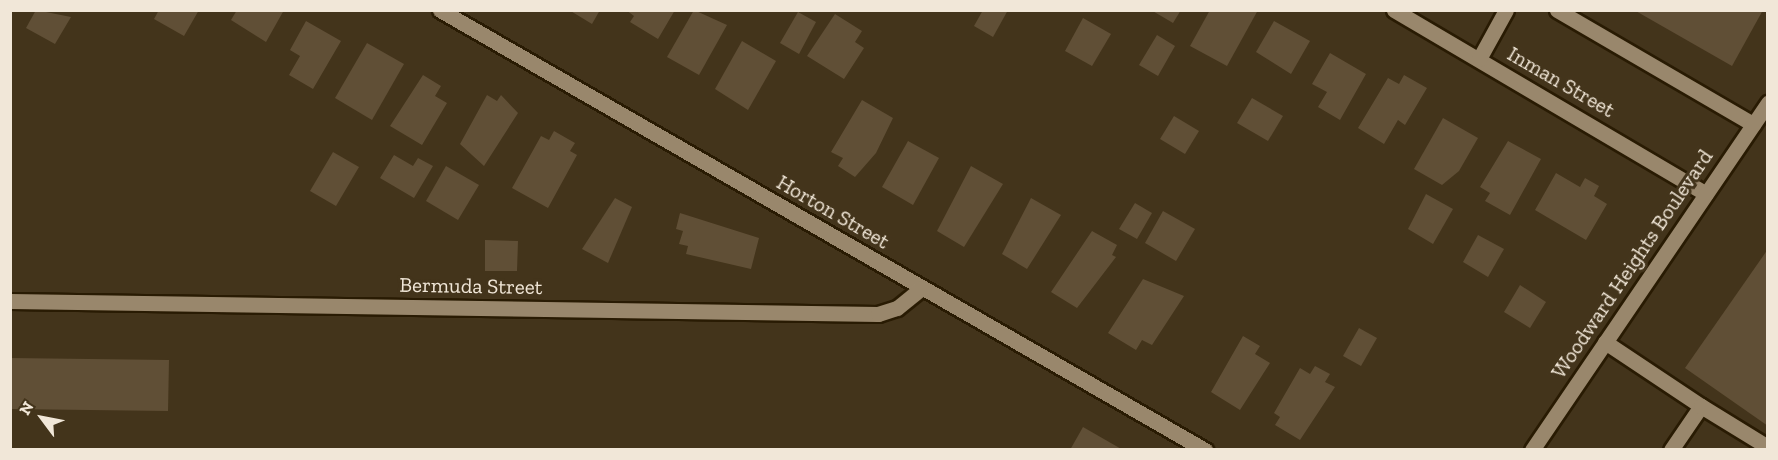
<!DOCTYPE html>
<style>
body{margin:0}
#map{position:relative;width:1778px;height:460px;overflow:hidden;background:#43341b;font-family:"Zilla Slab",serif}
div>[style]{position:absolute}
.building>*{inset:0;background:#604f36}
.roads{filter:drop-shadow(2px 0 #291b03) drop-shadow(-2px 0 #291b03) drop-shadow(0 2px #291b03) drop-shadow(0 -2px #291b03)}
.minor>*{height:15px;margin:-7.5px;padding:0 7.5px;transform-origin:7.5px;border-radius:7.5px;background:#99876c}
span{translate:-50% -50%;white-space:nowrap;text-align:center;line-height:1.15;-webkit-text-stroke:6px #43341b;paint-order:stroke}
.street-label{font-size:21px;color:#f1e7d8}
.frame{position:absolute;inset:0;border:12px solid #f1e7d8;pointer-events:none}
.north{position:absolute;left:12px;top:388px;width:60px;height:60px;-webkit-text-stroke:4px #43341b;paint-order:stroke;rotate:302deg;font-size:16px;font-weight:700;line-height:24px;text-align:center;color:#f1e7d8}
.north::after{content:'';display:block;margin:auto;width:21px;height:27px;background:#f1e7d8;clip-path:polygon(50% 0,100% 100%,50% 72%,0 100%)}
</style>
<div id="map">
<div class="building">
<i style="clip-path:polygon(36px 10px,71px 17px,55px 44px,26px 28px)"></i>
<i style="clip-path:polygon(159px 10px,199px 10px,184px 36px,154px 19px)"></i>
<i style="clip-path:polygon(237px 10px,284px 10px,266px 42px,231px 20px)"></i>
<i style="clip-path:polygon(569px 10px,600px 10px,592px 24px)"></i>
<i style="clip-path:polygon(626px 10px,675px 10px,658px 39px,630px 22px,634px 16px)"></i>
<i style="clip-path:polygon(694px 10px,727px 25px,699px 75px,667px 57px)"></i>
<i style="clip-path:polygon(983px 10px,1008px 10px,993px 37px,974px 26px)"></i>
<i style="clip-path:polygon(1151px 10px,1181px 10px,1173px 23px)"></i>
<i style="clip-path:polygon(1210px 10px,1258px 10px,1227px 66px,1190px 46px)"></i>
<i style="clip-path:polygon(1634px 10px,1763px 10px,1732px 66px)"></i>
<i style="clip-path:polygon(798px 12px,816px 22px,799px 54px,780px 43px)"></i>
<i style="clip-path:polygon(835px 14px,862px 31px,855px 42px,864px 48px,844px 79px,807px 56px)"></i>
<i style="clip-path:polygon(1083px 18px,1111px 34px,1092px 66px,1065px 51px)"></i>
<i style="clip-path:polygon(306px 21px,341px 41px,313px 89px,289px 75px,300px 56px,290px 50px)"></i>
<i style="clip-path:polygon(1274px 21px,1310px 41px,1291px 74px,1256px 52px)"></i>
<i style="clip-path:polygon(1157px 35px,1175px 46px,1158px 76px,1139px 65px)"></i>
<i style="clip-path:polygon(742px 41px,776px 61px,748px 110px,715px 89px)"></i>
<i style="clip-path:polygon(367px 43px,404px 64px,372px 120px,335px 98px)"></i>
<i style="clip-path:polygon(1330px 53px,1366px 74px,1340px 120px,1318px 107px,1327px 92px,1312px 84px)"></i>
<i style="clip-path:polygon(423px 75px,441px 86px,435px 96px,447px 103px,422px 145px,390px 126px)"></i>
<i style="clip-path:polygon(1404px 75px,1427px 88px,1405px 125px,1398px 120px,1384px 144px,1358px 128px,1388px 78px,1399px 84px)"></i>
<i style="clip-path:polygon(487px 95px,497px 101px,501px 95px,518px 113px,484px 166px,460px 144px)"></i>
<i style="clip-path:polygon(1252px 98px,1283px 116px,1268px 141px,1237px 123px)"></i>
<i style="clip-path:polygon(862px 100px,893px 118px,876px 153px,855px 177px,838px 166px,843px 158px,831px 152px)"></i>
<i style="clip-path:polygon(1174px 116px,1199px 131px,1185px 154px,1160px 139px)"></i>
<i style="clip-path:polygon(1443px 118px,1478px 138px,1459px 171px,1442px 185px,1414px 169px)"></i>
<i style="clip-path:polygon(554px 131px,575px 143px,570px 151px,577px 155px,548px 208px,512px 188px,541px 136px,549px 140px)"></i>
<i style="clip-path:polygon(908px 141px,939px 158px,913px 205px,882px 187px)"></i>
<i style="clip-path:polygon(1508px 141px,1541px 159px,1510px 215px,1485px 201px,1490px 193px,1480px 187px)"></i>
<i style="clip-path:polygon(333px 152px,359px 167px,336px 206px,310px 191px)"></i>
<i style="clip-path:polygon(394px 155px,413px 166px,418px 158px,433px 166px,414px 198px,380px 178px)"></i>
<i style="clip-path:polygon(446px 166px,479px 185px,458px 220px,426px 201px)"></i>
<i style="clip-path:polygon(971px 166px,1003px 184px,964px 247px,937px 231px)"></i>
<i style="clip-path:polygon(1556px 173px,1580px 187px,1585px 178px,1599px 186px,1594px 196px,1607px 204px,1586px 240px,1535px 210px)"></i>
<i style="clip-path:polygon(1426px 194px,1453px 209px,1433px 244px,1408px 229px)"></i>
<i style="clip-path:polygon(615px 198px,632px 207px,608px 263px,582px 249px)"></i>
<i style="clip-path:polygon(1031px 198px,1061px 215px,1027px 269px,1002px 254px)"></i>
<i style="clip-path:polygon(1135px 203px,1152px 213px,1137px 239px,1119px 229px)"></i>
<i style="clip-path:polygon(1163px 211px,1195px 229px,1176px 261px,1145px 243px)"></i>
<i style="clip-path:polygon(680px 213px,759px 238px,751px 269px,686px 254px,688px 246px,679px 244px,683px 231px,676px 229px)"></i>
<i style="clip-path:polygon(1092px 231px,1117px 245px,1112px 255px,1116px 257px,1077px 308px,1051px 292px)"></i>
<i style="clip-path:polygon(1478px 235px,1504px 249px,1488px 277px,1463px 262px)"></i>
<i style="clip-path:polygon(485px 240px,518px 241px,517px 271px,485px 271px)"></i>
<i style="clip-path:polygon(1768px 249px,1768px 426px,1685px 368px)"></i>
<i style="clip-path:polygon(1143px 279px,1184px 296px,1152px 345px,1142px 340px,1136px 350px,1108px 333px)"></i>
<i style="clip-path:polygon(1520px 285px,1546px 302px,1530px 328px,1504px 312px)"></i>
<i style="clip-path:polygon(1359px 328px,1377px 338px,1361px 366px,1343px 356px)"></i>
<i style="clip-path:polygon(1243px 336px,1260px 346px,1255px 354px,1270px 363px,1240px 410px,1211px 392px)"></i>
<i style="clip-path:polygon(10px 358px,169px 360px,168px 411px,10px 409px)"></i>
<i style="clip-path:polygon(1315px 366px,1330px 374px,1325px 382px,1335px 387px,1300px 440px,1275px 425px,1280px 417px,1274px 413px,1300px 368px,1310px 374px)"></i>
<i style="clip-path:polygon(1083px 427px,1123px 450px,1070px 450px)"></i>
</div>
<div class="roads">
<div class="minor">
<i style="left:440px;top:10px;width:883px;rotate:29.91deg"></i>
<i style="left:1394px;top:10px;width:362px;rotate:30.5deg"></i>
<i style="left:1557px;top:10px;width:227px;rotate:30.2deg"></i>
<i style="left:1479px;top:59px;width:56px;rotate:-61.1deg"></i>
<i style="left:10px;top:301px;width:868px;rotate:0.86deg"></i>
<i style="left:878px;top:314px;width:20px;rotate:-18deg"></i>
<i style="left:897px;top:308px;width:32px;rotate:-39deg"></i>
<i style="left:1605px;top:342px;width:115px;rotate:33.7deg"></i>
<i style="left:1701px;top:406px;width:53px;rotate:124.3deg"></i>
<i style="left:1701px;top:406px;width:79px;rotate:31.5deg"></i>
<i style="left:1532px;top:450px;width:420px;rotate:-55.8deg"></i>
</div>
</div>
<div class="street-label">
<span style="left:1561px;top:82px;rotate:30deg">Inman Street</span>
<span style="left:833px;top:212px;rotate:30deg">Horton Street</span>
<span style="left:1632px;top:264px;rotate:-56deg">Woodward Heights Boulevard</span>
<span style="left:471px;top:286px;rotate:1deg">Bermuda Street</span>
</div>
<div class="frame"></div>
<div class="north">N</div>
</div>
